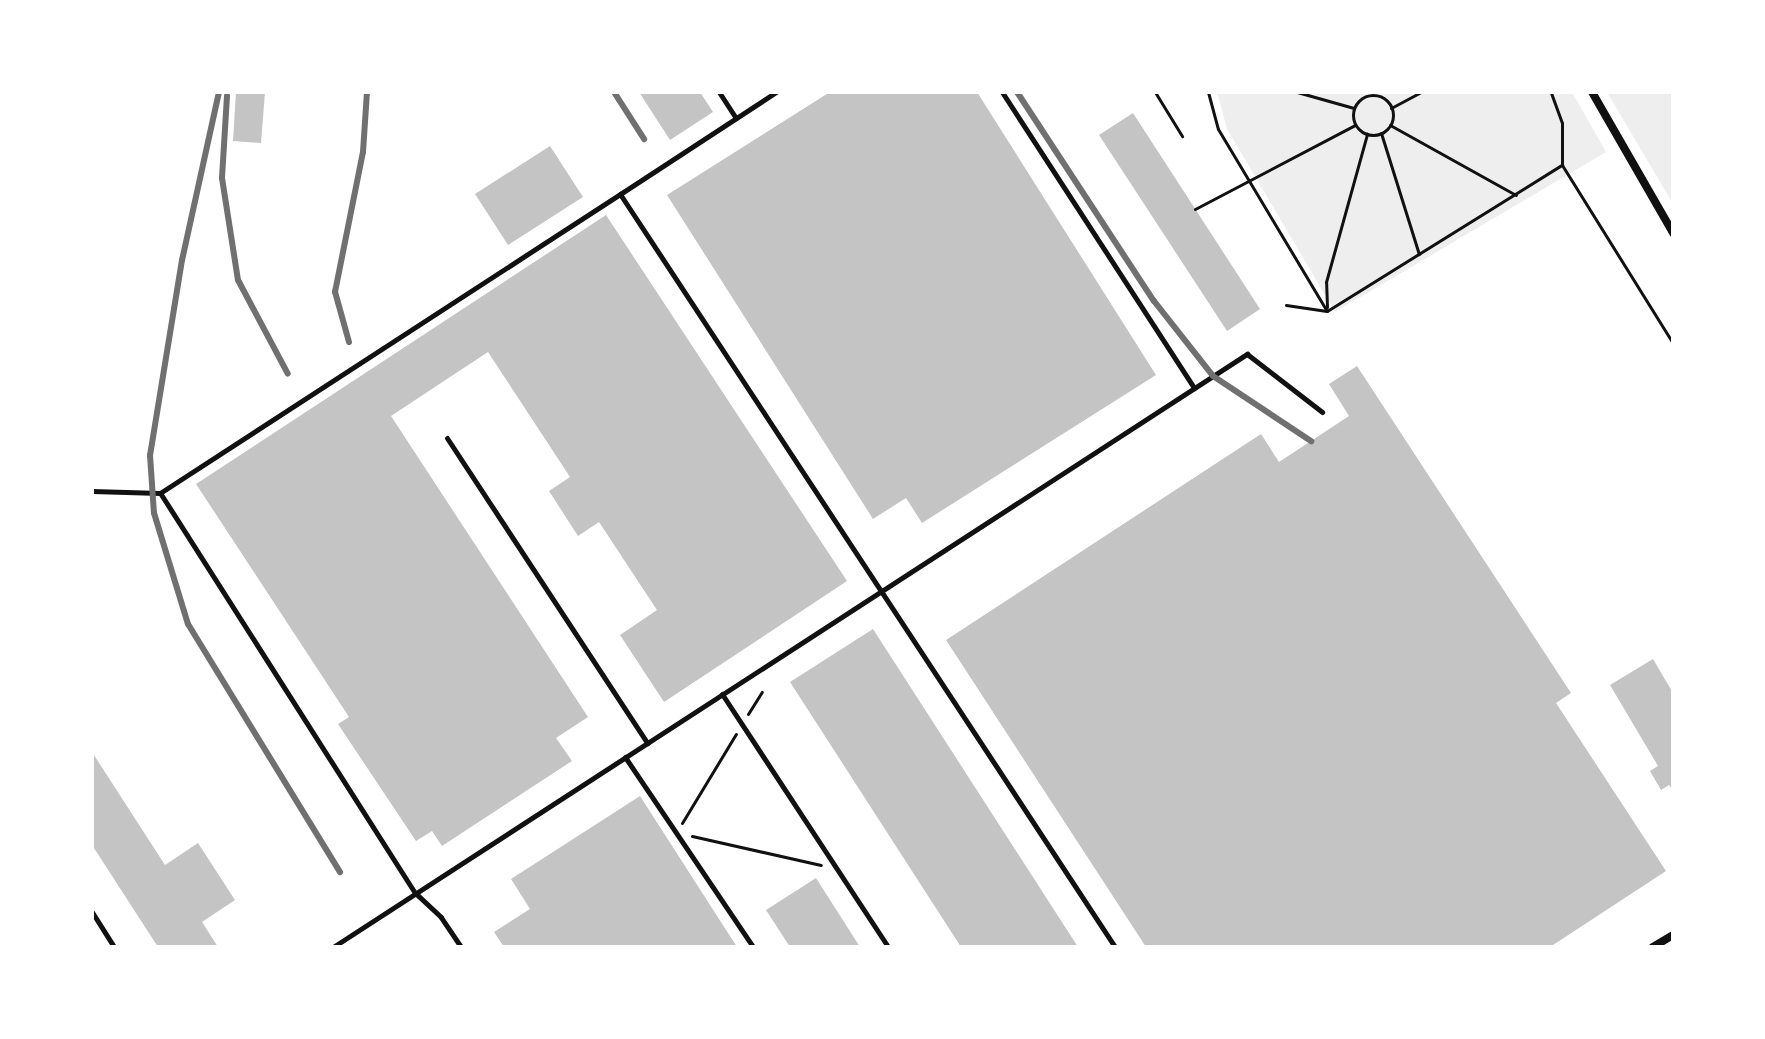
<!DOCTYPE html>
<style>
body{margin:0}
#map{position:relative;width:1765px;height:1039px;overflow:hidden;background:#fff;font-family:"Nunito Sans",sans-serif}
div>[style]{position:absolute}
.green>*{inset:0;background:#eee}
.building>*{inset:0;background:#c4c4c4}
.path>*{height:3px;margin:-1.5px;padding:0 1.5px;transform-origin:1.5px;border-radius:1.5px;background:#111}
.path>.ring{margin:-1.5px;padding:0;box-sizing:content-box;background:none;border:3px solid #111;border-radius:50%}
.service>*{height:5px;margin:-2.5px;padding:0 2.5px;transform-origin:2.5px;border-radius:2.5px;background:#111}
.minor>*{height:8px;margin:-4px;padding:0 4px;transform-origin:4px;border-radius:4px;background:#111}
.rail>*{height:6px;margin:-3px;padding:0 3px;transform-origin:3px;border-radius:3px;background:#707070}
span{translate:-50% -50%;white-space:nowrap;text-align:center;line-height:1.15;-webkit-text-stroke:6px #fff;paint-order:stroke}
.frame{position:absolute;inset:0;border:94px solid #fff;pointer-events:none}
</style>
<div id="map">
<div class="green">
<i style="clip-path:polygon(1217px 92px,1572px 92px,1606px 152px,1335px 312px,1227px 129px)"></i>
<i style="clip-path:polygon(1607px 92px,1673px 92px,1673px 204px)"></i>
</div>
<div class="building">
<i style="clip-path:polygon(236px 92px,265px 92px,261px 143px,233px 141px)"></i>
<i style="clip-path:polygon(639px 92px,700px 92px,713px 112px,670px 140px)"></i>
<i style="clip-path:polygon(830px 92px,977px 92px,1156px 375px,922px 523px,906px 498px,873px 519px,667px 195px)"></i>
<i style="clip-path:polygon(1133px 113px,1260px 309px,1227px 331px,1099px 135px)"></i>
<i style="clip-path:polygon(550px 146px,583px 197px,508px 245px,475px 194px)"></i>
<i style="clip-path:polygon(606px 215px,847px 581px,664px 702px,620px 635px,657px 610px,599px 522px,578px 536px,549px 491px,570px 477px,488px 352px,391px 416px,588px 717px,556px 738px,572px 761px,442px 846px,432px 831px,416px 841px,338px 724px,349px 717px,196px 484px)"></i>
<i style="clip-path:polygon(1357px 366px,1571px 693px,1556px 703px,1666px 871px,1550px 947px,1146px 947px,946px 640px,1261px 434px,1279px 462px,1349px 416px,1329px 384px)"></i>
<i style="clip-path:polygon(873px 629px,1078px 947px,961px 947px,790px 682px)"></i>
<i style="clip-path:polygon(1653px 659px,1673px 693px,1673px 791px,1669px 785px,1661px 790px,1650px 771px,1658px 766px,1610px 685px)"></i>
<i style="clip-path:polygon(92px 752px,165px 865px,198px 843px,235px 900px,202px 922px,218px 947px,158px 947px,92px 845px)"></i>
<i style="clip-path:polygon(640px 796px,737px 947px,504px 947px,494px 932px,530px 909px,511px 879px)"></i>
<i style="clip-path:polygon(816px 878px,860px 947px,790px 947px,766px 910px)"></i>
</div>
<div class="path">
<i style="left:1155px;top:92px;width:52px;rotate:58.5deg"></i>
<i style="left:1208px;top:92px;width:38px;rotate:75deg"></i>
<i style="left:1218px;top:129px;width:212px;rotate:59.1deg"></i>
<i style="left:1297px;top:92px;width:59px;rotate:15.7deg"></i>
<i class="ring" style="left:1353px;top:95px;width:37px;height:37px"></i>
<i style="left:1391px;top:108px;width:34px;rotate:-28deg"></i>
<i style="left:1390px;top:125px;width:144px;rotate:29.1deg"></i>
<i style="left:1381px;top:133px;width:127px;rotate:72.6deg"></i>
<i style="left:1562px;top:165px;width:210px;rotate:58.1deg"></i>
<i style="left:1195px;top:209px;width:181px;rotate:-27.7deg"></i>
<i style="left:1286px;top:305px;width:41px;rotate:8.3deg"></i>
<i style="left:1327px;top:311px;width:277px;rotate:-31.9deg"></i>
<i style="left:1562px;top:165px;width:42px;rotate:-90deg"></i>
<i style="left:1562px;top:123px;width:33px;rotate:-110deg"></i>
<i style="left:1327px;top:307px;width:25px;rotate:-92deg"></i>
<i style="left:1326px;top:282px;width:154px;rotate:-74.5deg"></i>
<i style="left:748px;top:714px;width:26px;rotate:-58deg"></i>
<i style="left:682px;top:823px;width:104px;rotate:-58.8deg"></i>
<i style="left:692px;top:836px;width:132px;rotate:12.7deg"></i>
</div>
<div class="service">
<i style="left:719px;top:92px;width:31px;rotate:57deg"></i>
<i style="left:776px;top:92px;width:186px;rotate:146.8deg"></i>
<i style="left:620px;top:194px;width:901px;rotate:56.68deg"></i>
<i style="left:1002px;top:92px;width:353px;rotate:57deg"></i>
<i style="left:447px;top:438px;width:365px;rotate:56.7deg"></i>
<i style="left:92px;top:491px;width:68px;rotate:1.7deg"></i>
<i style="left:722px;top:694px;width:303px;rotate:56.7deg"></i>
<i style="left:625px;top:757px;width:229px;rotate:56deg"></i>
<i style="left:92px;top:912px;width:41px;rotate:57.8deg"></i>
<i style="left:333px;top:947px;width:1090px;rotate:-32.98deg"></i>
<i style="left:1247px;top:354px;width:95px;rotate:37.7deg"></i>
<i style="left:461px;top:947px;width:36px;rotate:-124deg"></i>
<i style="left:441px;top:917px;width:35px;rotate:-137deg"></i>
<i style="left:415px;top:893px;width:474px;rotate:-122.5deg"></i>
<i style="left:160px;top:493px;width:549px;rotate:-33.02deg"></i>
</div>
<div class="minor">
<i style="left:1592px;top:92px;width:163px;rotate:60.1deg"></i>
<i style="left:1653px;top:947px;width:23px;rotate:-31deg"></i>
</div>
<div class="rail">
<i style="left:219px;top:92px;width:172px;rotate:102.4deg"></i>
<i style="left:182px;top:260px;width:198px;rotate:99.3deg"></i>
<i style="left:150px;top:455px;width:58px;rotate:86.1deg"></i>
<i style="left:154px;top:513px;width:116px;rotate:73deg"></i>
<i style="left:188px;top:624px;width:291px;rotate:58.5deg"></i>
<i style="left:614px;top:92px;width:56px;rotate:57.4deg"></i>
<i style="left:1017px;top:92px;width:250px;rotate:56.8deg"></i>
<i style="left:1154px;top:301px;width:95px;rotate:51.8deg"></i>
<i style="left:1213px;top:376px;width:118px;rotate:33.6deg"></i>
<i style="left:227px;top:96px;width:82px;rotate:93.5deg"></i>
<i style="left:222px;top:178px;width:103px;rotate:81.1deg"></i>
<i style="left:238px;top:280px;width:106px;rotate:62deg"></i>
<i style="left:349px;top:342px;width:52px;rotate:-105.6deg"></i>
<i style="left:335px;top:292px;width:143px;rotate:-78.7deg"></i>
<i style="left:363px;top:152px;width:60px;rotate:-86.2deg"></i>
</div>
<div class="frame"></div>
</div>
